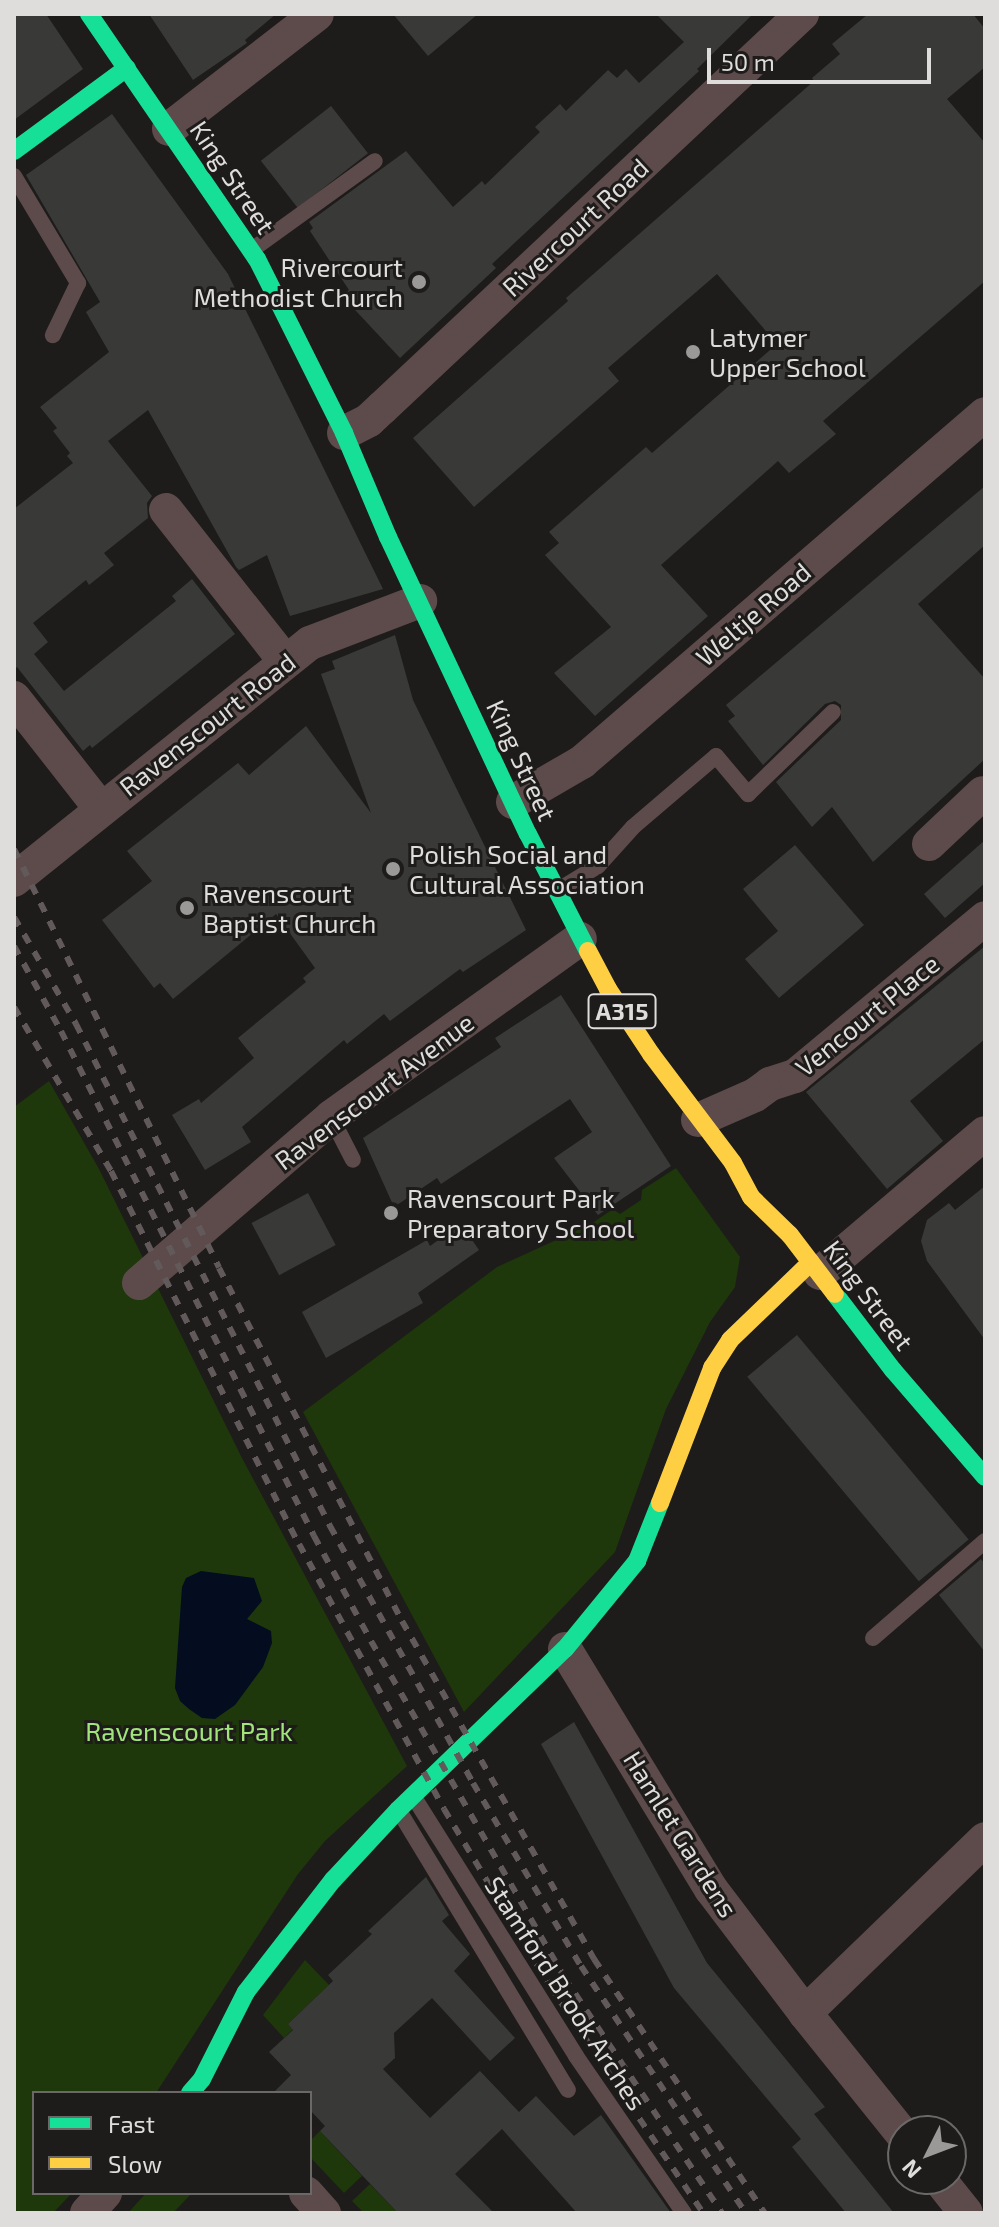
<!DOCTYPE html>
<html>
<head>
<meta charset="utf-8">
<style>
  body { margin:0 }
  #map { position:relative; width:999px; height:2227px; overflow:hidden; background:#1d1c1b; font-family:"Exo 2",sans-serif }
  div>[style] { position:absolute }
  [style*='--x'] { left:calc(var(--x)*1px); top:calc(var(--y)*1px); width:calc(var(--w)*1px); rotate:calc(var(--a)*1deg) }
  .green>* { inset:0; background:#1e370b }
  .water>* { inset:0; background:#030d1f }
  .building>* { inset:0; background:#393938; transform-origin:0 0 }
  .lane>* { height:16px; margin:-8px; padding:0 8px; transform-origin:8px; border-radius:8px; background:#5d4b4b }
  .street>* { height:34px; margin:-17px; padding:0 17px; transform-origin:17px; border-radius:17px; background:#5d4b4b }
  .fast>* { height:18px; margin:-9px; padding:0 9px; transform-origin:9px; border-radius:9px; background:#16e098 }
  .slow>* { height:18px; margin:-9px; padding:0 9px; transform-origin:9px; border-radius:9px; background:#ffcf43 }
  .rail>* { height:6px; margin-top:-3px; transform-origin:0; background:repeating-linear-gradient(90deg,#625a5a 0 10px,transparent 0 20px) }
  .dots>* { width:22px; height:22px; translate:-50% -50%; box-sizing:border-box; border:4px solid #1e1c1a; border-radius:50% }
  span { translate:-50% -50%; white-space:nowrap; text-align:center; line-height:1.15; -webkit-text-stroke:6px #1e1c1a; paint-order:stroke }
  .shield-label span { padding:2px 6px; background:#1e1c1a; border:2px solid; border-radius:6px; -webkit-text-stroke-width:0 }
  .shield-label { font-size:24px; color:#dedddc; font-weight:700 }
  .street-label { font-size:26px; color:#dedddc }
  .poi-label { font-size:26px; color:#dedddc }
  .right { translate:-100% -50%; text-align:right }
  .left { translate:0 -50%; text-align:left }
  .park-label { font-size:26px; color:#a1e479 }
  .frame { position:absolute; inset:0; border:16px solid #dedddc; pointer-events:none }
  .legend { position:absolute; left:32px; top:2091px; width:280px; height:104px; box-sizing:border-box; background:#1e1c1a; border:2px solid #6b6968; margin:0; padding:10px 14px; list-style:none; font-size:24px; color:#dedddc }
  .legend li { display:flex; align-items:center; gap:16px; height:40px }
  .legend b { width:40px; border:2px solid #6b6968 }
  .north { position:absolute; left:887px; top:2115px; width:80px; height:80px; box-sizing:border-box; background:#1e1c1a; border:2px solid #6b6968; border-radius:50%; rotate:228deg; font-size:22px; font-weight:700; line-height:32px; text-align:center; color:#dedddc }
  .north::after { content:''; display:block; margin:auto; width:28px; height:36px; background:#9a9998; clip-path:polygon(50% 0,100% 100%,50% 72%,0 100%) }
  .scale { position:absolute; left:707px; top:48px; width:224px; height:36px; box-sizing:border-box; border:4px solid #dedddc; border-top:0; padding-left:10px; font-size:24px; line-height:28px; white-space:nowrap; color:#dedddc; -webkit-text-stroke:6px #1e1c1a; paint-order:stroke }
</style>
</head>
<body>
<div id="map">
  <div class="green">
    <i style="clip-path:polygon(49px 1081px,99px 1169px,242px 1458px,407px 1766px,325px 1841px,298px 1874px,156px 2093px,34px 2093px,34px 2193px,72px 2193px,53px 2213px,14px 2213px,14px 1107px)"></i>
    <i style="clip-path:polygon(676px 1168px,740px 1257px,735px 1287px,710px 1322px,666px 1409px,615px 1552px,464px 1712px,303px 1412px,497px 1267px,591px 1224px,613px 1209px,620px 1214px,641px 1200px,642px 1190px)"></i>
    <i style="clip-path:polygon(305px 1960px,329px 1985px,288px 2024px,293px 2029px,284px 2038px,263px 2015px)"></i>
    <i style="clip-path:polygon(320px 2131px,362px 2176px,344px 2193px,310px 2157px,310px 2141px)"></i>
    <i style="clip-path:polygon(370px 2184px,398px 2213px,364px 2213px,352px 2201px)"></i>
    <i style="clip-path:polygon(146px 2193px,192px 2193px,173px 2213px,128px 2213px)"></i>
  </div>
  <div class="water">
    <i style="clip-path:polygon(201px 1571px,254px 1578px,262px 1601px,247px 1619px,271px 1631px,272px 1643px,263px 1667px,235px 1705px,215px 1719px,202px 1718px,189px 1709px,180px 1701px,175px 1688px,182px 1587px,186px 1578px)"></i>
  </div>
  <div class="building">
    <i style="clip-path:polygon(14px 14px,46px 14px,83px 69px,14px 120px)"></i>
    <i style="clip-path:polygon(149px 14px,276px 14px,245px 40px,247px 43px,193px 80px)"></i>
    <i style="clip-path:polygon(393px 14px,478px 14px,428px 56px)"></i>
    <i style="clip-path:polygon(656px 14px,753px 14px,697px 69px,699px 71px,492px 264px,496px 268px,400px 358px,342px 296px,349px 290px,310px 231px,313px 228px,309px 222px,406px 151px,453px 207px,482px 181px,485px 185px,540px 132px,535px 127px,560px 104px,566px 111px,608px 70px,617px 78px,626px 69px,639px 83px,684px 42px)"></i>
    <i style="clip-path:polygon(868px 14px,973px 14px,985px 29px,985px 67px,947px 99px,985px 143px,985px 281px,823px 421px,836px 434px,789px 473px,778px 461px,661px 565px,708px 616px,595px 716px,554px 673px,611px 627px,545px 555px,559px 543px,549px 532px,646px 447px,652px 453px,777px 344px,717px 274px,608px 368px,619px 381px,474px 507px,413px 438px,568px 301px,566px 298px,814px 81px,812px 78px,840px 54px,832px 44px)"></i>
    <i style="left:331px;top:106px;width:60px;height:89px;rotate:52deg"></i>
    <i style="clip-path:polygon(112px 114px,228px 274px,383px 589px,290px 616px,267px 555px,239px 570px,236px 567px,148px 410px,108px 441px,152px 496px,147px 503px,148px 518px,104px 553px,114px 565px,89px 585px,86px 580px,33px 623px,48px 642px,34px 654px,64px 691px,176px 601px,172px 596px,192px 579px,235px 634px,92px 748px,90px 745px,83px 751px,17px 667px,14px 670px,14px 509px,73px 463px,67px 456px,70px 453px,53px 431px,57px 428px,40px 407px,109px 352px,86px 312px,100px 302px,26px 175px)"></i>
    <i style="clip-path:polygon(985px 486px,985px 545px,918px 604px,985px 679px,985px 759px,873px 862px,832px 807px,812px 827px,776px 782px,841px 720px,841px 705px,835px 701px,825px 704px,763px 765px,728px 721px,735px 716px,726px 705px)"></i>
    <i style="clip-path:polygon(395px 635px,413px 700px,526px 930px,463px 972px,460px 969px,390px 1021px,384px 1014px,347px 1044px,344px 1040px,242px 1127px,251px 1142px,205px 1170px,172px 1115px,199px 1099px,201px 1103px,254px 1058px,238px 1038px,306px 982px,303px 978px,315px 968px,276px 914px,173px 999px,160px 983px,154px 988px,102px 920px,152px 881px,127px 851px,238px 763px,249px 775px,306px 726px,371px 813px,321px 674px,335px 669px,332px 661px)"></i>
    <i style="clip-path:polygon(985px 840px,985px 883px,945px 918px,924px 894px)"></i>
    <i style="clip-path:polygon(795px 845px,864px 925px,779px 998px,745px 959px,778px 931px,743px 889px)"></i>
    <i style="clip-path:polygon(985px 946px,985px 1039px,910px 1101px,943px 1141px,887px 1189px,806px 1092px)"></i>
    <i style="clip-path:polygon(561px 995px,671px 1166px,598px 1215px,554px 1158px,592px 1132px,570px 1099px,441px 1184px,437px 1178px,394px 1207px,363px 1138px,501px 1047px,495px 1038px)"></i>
    <i style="clip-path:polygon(985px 1186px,985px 1340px,927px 1261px,921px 1241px,927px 1220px,949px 1203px,955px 1210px)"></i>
    <i style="left:308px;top:1193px;width:59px;height:64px;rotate:62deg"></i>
    <i style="clip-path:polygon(461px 1224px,479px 1250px,418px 1293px,423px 1303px,326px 1358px,302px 1312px,427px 1240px,430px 1246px)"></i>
    <i style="left:797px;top:1335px;width:267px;height:65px;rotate:50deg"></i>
    <i style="clip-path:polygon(981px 1559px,985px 1564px,985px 1652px,939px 1595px)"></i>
    <i style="clip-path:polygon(574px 1722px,707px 1963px,825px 2107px,814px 2114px,894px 2213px,846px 2213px,792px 2147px,801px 2139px,674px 1988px,541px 1744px)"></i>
    <i style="clip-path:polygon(426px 1877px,449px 1915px,442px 1921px,470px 1954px,454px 1971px,515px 2038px,490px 2061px,432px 1998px,394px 2033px,395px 2058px,383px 2069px,430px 2118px,480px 2071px,519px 2112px,536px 2096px,574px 2136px,601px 2115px,671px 2213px,577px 2213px,502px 2129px,455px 2174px,494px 2213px,398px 2213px,320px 2131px,325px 2126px,310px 2110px,310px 2093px,273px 2093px,291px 2075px,269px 2052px,293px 2030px,288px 2024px,333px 1981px,328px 1975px,372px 1934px,368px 1931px)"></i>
  </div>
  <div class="lane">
    <i style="--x:14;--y:176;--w:125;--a:59.1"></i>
    <i style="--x:78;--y:283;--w:58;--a:115.7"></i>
    <i style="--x:253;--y:249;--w:150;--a:-35.8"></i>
    <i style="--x:560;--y:889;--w:44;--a:-31.2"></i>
    <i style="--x:598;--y:866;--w:52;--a:-48.1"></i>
    <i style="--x:633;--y:827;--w:109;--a:-40.5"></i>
    <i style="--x:716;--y:756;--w:50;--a:49.9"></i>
    <i style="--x:748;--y:794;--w:118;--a:-44"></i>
    <i style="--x:331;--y:1117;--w:48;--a:62.9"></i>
    <i style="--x:873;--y:1638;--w:148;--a:-40.9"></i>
    <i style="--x:415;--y:1799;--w:303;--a:57.9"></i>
    <i style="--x:576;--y:2056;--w:191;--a:55.5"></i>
    <i style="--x:399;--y:1811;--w:326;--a:58.8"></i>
  </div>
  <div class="street">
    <i style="--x:169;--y:129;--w:187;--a:-37.8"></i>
    <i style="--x:344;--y:433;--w:28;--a:-27"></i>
    <i style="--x:369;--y:420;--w:18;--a:-43"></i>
    <i style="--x:382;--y:408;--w:576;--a:-43.17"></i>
    <i style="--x:166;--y:510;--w:192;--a:51.8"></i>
    <i style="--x:14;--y:698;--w:141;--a:51.9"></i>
    <i style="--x:513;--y:802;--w:80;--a:-30.1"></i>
    <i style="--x:582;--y:762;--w:532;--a:-40.81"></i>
    <i style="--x:929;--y:844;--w:74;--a:-43.4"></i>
    <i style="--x:14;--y:880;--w:379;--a:-38.7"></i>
    <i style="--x:310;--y:643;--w:118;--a:-20.9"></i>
    <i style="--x:698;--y:1120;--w:62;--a:-23.7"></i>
    <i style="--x:755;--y:1095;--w:19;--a:-36"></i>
    <i style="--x:770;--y:1084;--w:26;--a:-18"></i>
    <i style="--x:795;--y:1076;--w:247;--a:-39.7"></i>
    <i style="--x:820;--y:1273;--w:216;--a:-40.3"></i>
    <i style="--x:139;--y:1283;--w:254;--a:-40.8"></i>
    <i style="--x:331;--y:1117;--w:306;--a:-35.6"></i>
    <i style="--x:565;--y:1649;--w:281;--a:58.7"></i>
    <i style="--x:711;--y:1889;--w:156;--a:52.8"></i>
    <i style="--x:805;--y:2013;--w:250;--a:-44"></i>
    <i style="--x:805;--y:2013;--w:156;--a:51.2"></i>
    <i style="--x:939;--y:2179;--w:43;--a:51.5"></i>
    <i style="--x:306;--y:2193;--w:27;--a:48"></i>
    <i style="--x:87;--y:2213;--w:27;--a:-48"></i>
  </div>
  <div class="fast">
    <i style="--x:89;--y:14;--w:297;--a:55.6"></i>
    <i style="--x:257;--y:259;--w:195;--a:63.4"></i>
    <i style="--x:344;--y:433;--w:113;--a:67.1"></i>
    <i style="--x:388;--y:537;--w:328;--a:64.8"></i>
    <i style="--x:528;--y:834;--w:131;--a:62.9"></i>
    <i style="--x:14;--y:151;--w:140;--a:-36.3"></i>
    <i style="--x:835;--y:1294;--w:96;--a:52.7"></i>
    <i style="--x:893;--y:1370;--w:141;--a:49.3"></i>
    <i style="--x:190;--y:2093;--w:18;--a:-49"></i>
    <i style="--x:202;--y:2079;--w:97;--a:-63.2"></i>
    <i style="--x:246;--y:1992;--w:142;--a:-52.2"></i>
    <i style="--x:333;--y:1880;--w:96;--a:-47.1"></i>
    <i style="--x:398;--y:1810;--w:232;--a:-44"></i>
    <i style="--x:565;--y:1649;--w:114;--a:-50.7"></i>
    <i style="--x:637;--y:1561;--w:62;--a:-68.4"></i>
  </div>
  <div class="slow">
    <i style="--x:588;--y:951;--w:43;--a:62.2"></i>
    <i style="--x:608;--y:989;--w:78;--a:56.5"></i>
    <i style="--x:651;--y:1054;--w:136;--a:53"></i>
    <i style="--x:733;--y:1163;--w:38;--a:62"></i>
    <i style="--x:751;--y:1197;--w:54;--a:44.3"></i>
    <i style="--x:790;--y:1235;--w:74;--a:52.7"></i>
    <i style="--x:660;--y:1503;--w:145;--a:-68.9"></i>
    <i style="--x:712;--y:1368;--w:33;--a:-57"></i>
    <i style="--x:730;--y:1340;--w:112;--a:-43.9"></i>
  </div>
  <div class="rail">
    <i style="--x:14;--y:849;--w:466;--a:63.9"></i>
    <i style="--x:219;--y:1268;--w:398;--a:62.6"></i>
    <i style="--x:402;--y:1621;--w:389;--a:60.4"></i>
    <i style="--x:594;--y:1959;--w:306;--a:56.1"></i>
    <i style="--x:14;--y:917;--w:124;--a:59.9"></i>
    <i style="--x:76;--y:1024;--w:563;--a:63.16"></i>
    <i style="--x:330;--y:1526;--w:294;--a:60.9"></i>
    <i style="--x:473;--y:1783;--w:212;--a:59.5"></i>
    <i style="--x:581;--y:1966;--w:297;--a:56.3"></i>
    <i style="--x:14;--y:946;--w:97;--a:61.1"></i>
    <i style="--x:61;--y:1031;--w:565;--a:63.39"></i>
    <i style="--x:314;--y:1536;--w:119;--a:61.5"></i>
    <i style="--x:371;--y:1641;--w:387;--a:60.1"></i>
    <i style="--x:564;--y:1977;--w:284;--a:56.2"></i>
    <i style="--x:14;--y:1007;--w:191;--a:59.4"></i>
    <i style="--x:111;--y:1171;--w:418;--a:63.3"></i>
    <i style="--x:299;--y:1544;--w:302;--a:61.3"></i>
    <i style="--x:444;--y:1809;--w:206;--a:59.1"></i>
    <i style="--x:550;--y:1986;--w:274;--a:56"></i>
  </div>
  <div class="dots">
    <i style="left:419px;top:282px;background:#9a9998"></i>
    <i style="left:693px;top:352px;background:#9a9998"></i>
    <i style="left:393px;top:869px;background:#9a9998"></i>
    <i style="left:187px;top:908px;background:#9a9998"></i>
    <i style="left:391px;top:1213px;background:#9a9998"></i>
  </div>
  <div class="shield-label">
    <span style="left:622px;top:1011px">A315</span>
  </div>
  <div class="street-label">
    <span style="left:233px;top:177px;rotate:56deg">King Street</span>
    <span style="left:575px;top:227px;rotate:-43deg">Rivercourt Road</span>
    <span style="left:753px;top:614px;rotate:-41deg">Weltje Road</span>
    <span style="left:207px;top:724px;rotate:-38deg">Ravenscourt Road</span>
    <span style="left:522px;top:760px;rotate:65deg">King Street</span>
    <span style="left:867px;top:1015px;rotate:-39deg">Vencourt Place</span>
    <span style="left:374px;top:1091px;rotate:-37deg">Ravenscourt Avenue</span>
    <span style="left:869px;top:1295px;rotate:53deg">King Street</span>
    <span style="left:681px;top:1834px;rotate:58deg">Hamlet Gardens</span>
    <span style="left:566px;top:1993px;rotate:57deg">Stamford Brook Arches</span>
  </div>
  <div class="poi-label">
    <span class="right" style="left:403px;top:282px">Rivercourt<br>Methodist Church</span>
    <span class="left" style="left:709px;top:352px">Latymer<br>Upper School</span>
    <span class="left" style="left:409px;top:869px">Polish Social and<br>Cultural Association</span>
    <span class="left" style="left:203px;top:908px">Ravenscourt<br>Baptist Church</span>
    <span class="left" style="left:407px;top:1213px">Ravenscourt Park<br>Preparatory School</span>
  </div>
  <div class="park-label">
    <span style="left:189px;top:1731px">Ravenscourt Park</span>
  </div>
  <div class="frame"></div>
  <ul class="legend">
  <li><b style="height:10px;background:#16e098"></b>Fast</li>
  <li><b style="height:10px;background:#ffcf43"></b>Slow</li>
  </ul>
  <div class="north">N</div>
  <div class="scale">50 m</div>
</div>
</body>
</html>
